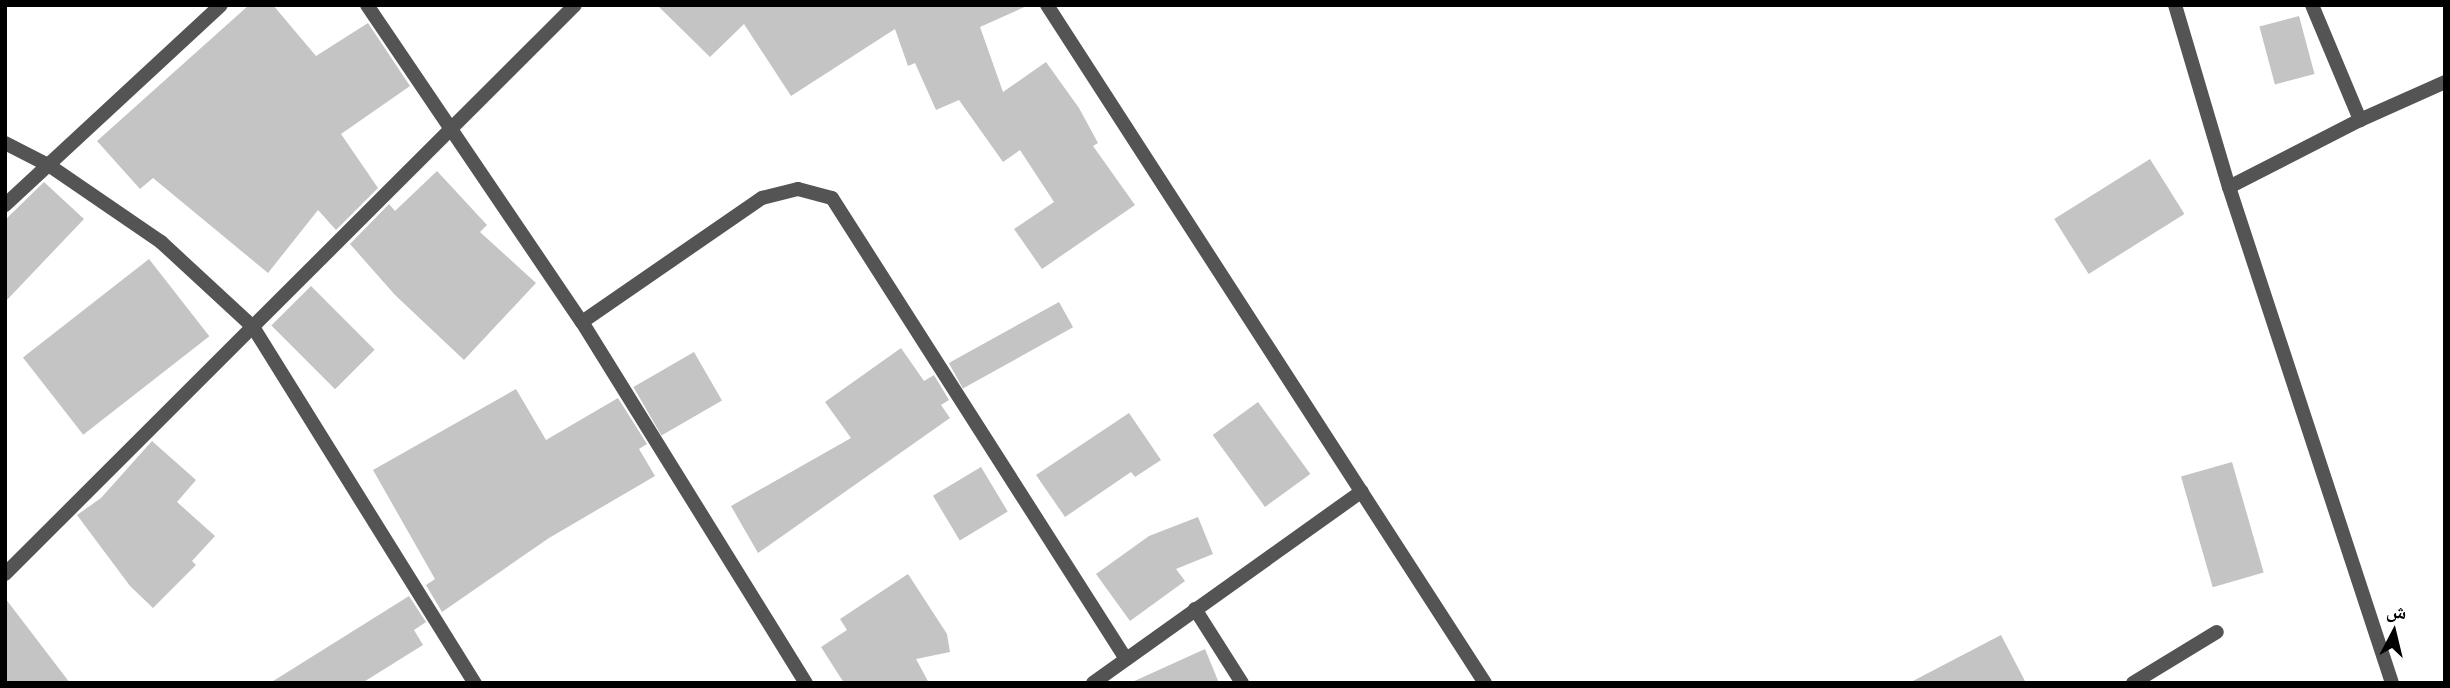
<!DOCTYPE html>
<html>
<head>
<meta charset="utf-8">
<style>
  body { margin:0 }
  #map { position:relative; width:2450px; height:688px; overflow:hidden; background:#fff; font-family:"Open Sans","Noto Naskh Arabic",sans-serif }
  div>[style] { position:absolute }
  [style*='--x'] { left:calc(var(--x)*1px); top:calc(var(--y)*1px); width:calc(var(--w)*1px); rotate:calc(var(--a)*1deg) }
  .building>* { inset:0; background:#c4c4c4; transform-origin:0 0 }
  .lane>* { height:14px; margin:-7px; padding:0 7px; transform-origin:7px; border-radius:7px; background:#545454 }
  .street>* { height:14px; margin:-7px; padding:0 7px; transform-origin:7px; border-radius:7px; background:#545454 }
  span { translate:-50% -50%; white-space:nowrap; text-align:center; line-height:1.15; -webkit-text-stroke:5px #fff; paint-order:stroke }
  .frame { position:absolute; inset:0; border:7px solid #000; pointer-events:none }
  .north { position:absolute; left:2359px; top:597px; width:70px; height:70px; -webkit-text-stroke:5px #fff; paint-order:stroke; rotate:7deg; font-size:19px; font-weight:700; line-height:28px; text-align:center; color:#000 }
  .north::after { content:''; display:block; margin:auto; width:24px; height:32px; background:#000; clip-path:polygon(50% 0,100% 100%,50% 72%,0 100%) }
</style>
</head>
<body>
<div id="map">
  <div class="building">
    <i style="clip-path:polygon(249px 5px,273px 5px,316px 56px,368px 23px,410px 86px,341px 134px,378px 188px,336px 230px,318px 210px,268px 273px,153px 178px,140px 189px,97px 141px)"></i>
    <i style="clip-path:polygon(657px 5px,1029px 5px,980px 27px,1003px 92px,1046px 62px,1079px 108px,1098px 143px,1093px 146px,1135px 205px,1042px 269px,1014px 229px,1054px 202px,1020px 150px,1003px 162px,959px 100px,936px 110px,915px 63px,908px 66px,895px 29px,791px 96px,744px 24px,710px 57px)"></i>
    <i style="left:2299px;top:16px;width:60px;height:41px;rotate:75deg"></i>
    <i style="left:2150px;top:159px;width:65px;height:113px;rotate:58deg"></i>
    <i style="clip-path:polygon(437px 171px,487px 225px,480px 232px,536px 283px,464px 360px,395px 295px,350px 244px,389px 204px,395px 211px)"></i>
    <i style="clip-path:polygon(44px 182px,84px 219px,5px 302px,5px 220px)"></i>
    <i style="left:149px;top:259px;width:98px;height:160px;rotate:52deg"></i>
    <i style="left:311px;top:286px;width:90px;height:56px;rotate:45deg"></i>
    <i style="left:1059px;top:302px;width:29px;height:126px;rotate:61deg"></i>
    <i style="clip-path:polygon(901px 348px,924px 381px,934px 375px,949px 400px,941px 405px,950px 418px,758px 553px,731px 506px,851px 438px,825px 402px)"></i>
    <i style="left:694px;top:352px;width:56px;height:70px;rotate:60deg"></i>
    <i style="clip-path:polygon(516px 389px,546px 440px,618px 398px,647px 444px,639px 449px,655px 476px,549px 538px,442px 612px,426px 585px,435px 579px,373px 470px)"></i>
    <i style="left:1258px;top:402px;width:89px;height:56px;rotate:54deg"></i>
    <i style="clip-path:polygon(1129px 413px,1161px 460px,1135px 477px,1131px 472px,1065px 517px,1036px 475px)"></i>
    <i style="clip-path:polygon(152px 441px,196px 480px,177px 502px,215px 536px,192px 561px,196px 565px,153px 608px,130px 586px,77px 515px,101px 498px)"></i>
    <i style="left:2232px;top:462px;width:115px;height:53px;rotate:74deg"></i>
    <i style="left:981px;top:467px;width:52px;height:56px;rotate:59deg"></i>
    <i style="clip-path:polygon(1198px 517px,1213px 554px,1176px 569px,1185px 581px,1130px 621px,1096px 574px,1149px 536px)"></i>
    <i style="clip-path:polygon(908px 574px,947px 634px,950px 652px,916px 659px,929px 683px,844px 683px,821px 647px,847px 630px,840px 619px)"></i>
    <i style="clip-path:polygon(409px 596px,426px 622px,414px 630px,423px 645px,362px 683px,270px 683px)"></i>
    <i style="clip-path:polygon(5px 598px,70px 683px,5px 683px)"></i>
    <i style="clip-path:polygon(2001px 635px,2026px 683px,1909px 683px)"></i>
    <i style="clip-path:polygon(1205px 649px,1219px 683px,1130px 683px)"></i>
  </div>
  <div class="lane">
    <i style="--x:2312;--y:5;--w:125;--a:67.3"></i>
    <i style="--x:2229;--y:187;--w:147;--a:-27.1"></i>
    <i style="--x:2360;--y:120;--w:93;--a:-24.1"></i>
    <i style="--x:2133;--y:683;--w:98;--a:-31.3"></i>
  </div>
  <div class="street">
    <i style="--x:367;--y:5;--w:383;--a:55.9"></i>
    <i style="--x:582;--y:322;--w:425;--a:58.2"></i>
    <i style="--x:1047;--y:5;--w:807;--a:57.14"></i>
    <i style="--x:2175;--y:5;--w:190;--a:73.5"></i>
    <i style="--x:2229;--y:187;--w:522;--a:71.81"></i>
    <i style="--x:5;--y:143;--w:51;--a:27.1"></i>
    <i style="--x:50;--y:166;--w:135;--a:34.4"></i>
    <i style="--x:161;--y:242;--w:125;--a:42.7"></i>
    <i style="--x:253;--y:327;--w:420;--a:58.1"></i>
    <i style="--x:5;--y:205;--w:294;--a:-42.8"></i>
    <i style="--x:582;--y:322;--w:219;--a:-34.6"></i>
    <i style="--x:762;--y:198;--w:37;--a:-14"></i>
    <i style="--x:798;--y:189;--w:35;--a:15"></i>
    <i style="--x:832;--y:198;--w:547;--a:57.47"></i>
    <i style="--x:5;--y:574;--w:805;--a:-44.95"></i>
    <i style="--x:1195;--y:609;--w:88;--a:57.6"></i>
    <i style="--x:1093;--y:683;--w:330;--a:-35.5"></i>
  </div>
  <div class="frame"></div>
  <div class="north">ش</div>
</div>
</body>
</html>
